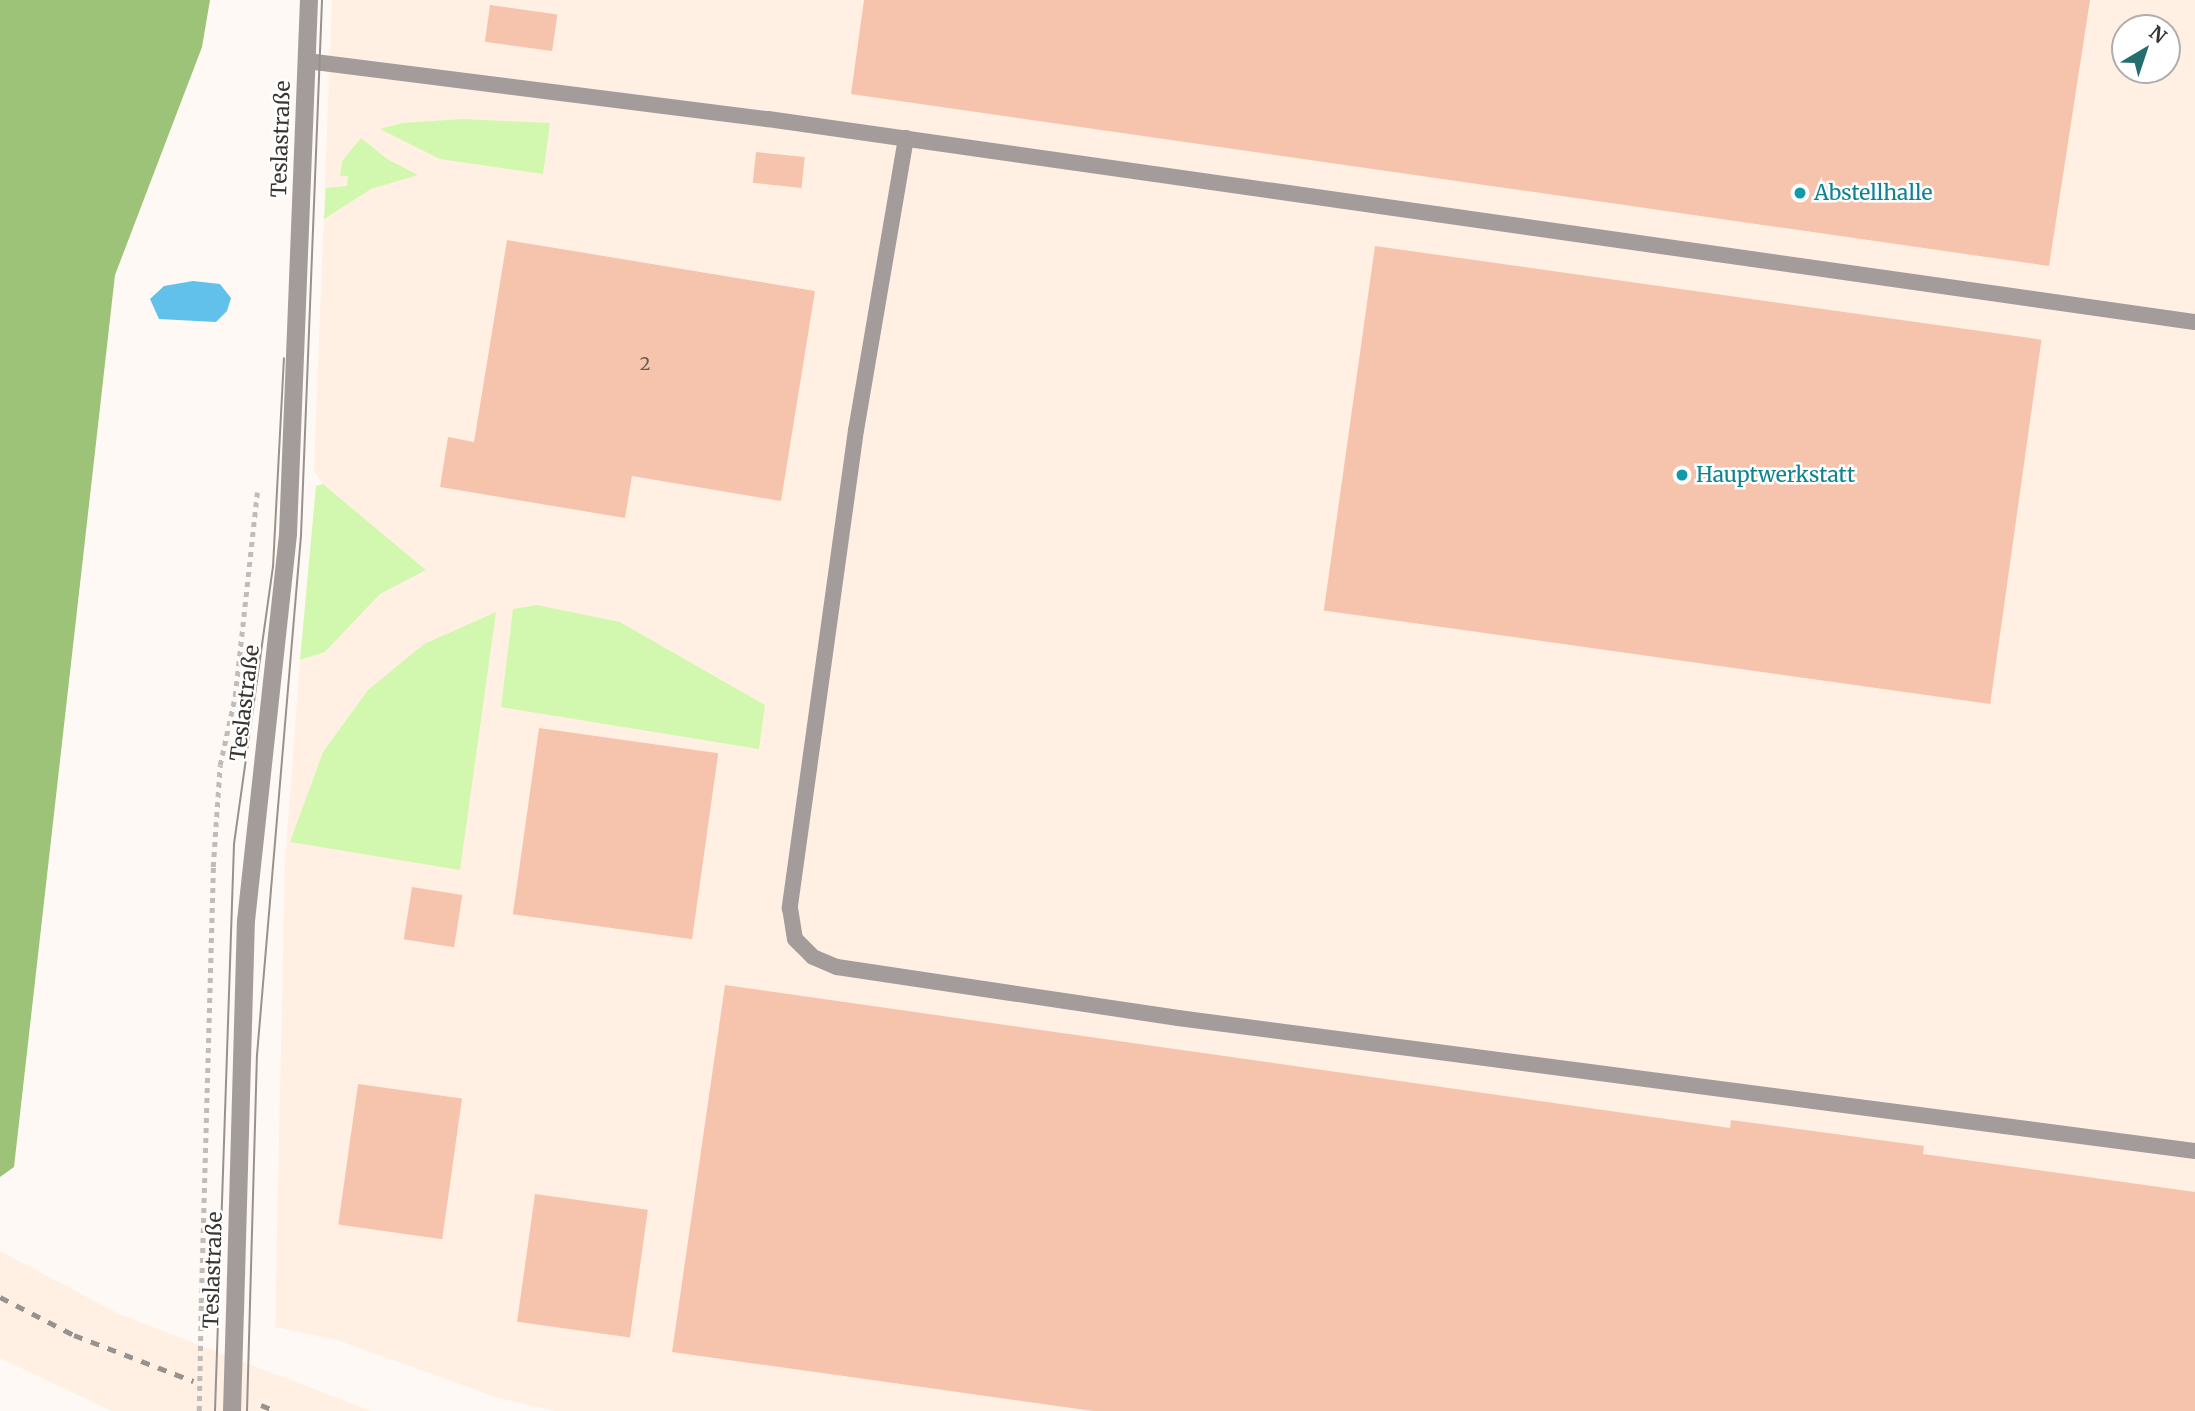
<!DOCTYPE html>
<html>
<head>
<meta charset="utf-8">
<style>
  body { margin:0 }
  #map { position:relative; width:2195px; height:1411px; overflow:hidden; background:#fef9f4; font-family:Merriweather,serif }
  div>[style] { position:absolute }
  [style*='--x'] { left:calc(var(--x)*1px); top:calc(var(--y)*1px); width:calc(var(--w)*1px); rotate:calc(var(--a)*1deg) }
  .built>* { inset:0; background:#fff0e3 }
  .green>* { inset:0; background:#d2f8af }
  .forest>* { inset:0; background:#9dc378 }
  .water>* { inset:0; background:#61c1eb }
  .building>* { inset:0; background:#f6c4ad; transform-origin:0 0 }
  .path>* { height:4.5px; margin-top:-2.25px; transform-origin:0; background:repeating-linear-gradient(90deg,#c1bcb8 0 5px,transparent 0 10px) }
  .service>* { height:16px; margin:-8px; padding:0 8px; transform-origin:8px; border-radius:8px; background:#a49c9b }
  .minor>* { height:18px; margin:-9px; padding:0 9px; transform-origin:9px; border-radius:9px; background:#a49c9b }
  .tram>* { height:2px; margin:-1px; padding:0 1px; transform-origin:1px; border-radius:1px; background:#97928d }
  .rail>* { height:5px; margin-top:-2.5px; transform-origin:0; background:repeating-linear-gradient(90deg,#97928d 0 9px,transparent 0 18px) }
  .path-bridge>* { height:4.5px; margin-top:-2.25px; transform-origin:0; background:repeating-linear-gradient(90deg,#c1bcb8 0 5px,transparent 0 10px) }
  .minor-bridge>* { height:18px; margin:-9px; padding:0 9px; transform-origin:9px; border-radius:9px; background:#a49c9b }
  .dots>* { width:19px; height:19px; translate:-50% -50%; box-sizing:border-box; border:4px solid #fff; border-radius:50% }
  span { translate:-50% -50%; white-space:nowrap; text-align:center; line-height:1.15; -webkit-text-stroke:5px #fff; paint-order:stroke }
  .number-label { font-size:18px; color:#695950 }
  .number-label span { -webkit-text-stroke-width:0 }
  .street-label { font-size:21px; color:#3a3531 }
  .culture-label { font-size:21px; color:#0d838f }
  .left { translate:0 -50%; text-align:left }
  .north { position:absolute; left:2111px; top:14px; width:70px; height:70px; box-sizing:border-box; background:#fff; border:2px solid #b0aead; border-radius:50%; rotate:39deg; font-size:19px; font-weight:700; line-height:28px; text-align:center; color:#3a3531 }
  .north::after { content:''; display:block; margin:auto; width:24px; height:32px; background:#246f6e; clip-path:polygon(50% 0,100% 100%,50% 72%,0 100%) }
</style>
</head>
<body>
<div id="map">
  <div class="built">
    <i style="clip-path:polygon(evenodd,332px 0,2195px 0,2195px 1411px,554px 1411px,496px 1397px,337px 1340px,275px 1327px,285px 862px,300px 660px,325px 652px,380px 594px,426px 570px,323px 484px,314px 471px,332px 0,2125px 28px,2167px 28px,2167px 70px,2125px 70px,2125px 28px)"></i>
    <i style="clip-path:polygon(0 1251px,119px 1314px,371px 1411px,112px 1411px,0 1358px)"></i>
  </div>
  <div class="green">
    <i style="clip-path:polygon(463px 119px,550px 123px,543px 174px,440px 159px,380px 129px,402px 123px)"></i>
    <i style="clip-path:polygon(361px 138px,387px 159px,418px 175px,371px 189px,324px 219px,326px 188px,347px 186px,348px 176px,340px 176px,342px 161px)"></i>
    <i style="clip-path:polygon(323px 484px,426px 570px,380px 594px,325px 652px,300px 660px,316px 486px)"></i>
    <i style="clip-path:polygon(537px 605px,620px 622px,765px 705px,759px 749px,501px 707px,513px 609px)"></i>
    <i style="clip-path:polygon(496px 612px,460px 870px,290px 842px,323px 752px,368px 690px,424px 644px)"></i>
  </div>
  <div class="forest">
    <i style="clip-path:polygon(0 0,210px 0,202px 47px,115px 275px,14px 1167px,0 1177px)"></i>
  </div>
  <div class="water">
    <i style="clip-path:polygon(193px 281px,220px 284px,231px 298px,227px 311px,216px 322px,159px 319px,150px 299px,164px 286px)"></i>
  </div>
  <div class="building">
    <i style="clip-path:polygon(864px 0,2090px 0,2049px 266px,851px 94px)"></i>
    <i style="left:490px;top:5px;width:68px;height:37px;rotate:8deg"></i>
    <i style="left:756px;top:152px;width:49px;height:31px;rotate:6deg"></i>
    <i style="clip-path:polygon(507px 240px,815px 291px,781px 501px,632px 476px,625px 518px,440px 487px,448px 437px,474px 442px)"></i>
    <i style="left:1375px;top:246px;width:673px;height:368px;rotate:8deg"></i>
    <i style="left:539px;top:728px;width:181px;height:188px;rotate:8deg"></i>
    <i style="left:412px;top:887px;width:51px;height:53px;rotate:9deg"></i>
    <i style="clip-path:polygon(725px 985px,1730px 1128px,1731px 1120px,1924px 1146px,1923px 1154px,2195px 1192px,2195px 1411px,1093px 1411px,672px 1352px)"></i>
    <i style="left:358px;top:1084px;width:105px;height:142px;rotate:8deg"></i>
    <i style="left:535px;top:1194px;width:114px;height:129px;rotate:8deg"></i>
  </div>
  <div class="path">
    <i style="--x:201;--y:1303;--w:436;--a:-88.4"></i>
    <i style="--x:213;--y:867;--w:102;--a:-86.1"></i>
    <i style="--x:220;--y:765;--w:71;--a:-77.7"></i>
    <i style="--x:235;--y:696;--w:205;--a:-83.8"></i>
  </div>
  <div class="service">
    <i style="--x:307;--y:61;--w:465;--a:7.2"></i>
    <i style="--x:768;--y:119;--w:1441;--a:8.1"></i>
    <i style="--x:906;--y:138;--w:296;--a:99.7"></i>
    <i style="--x:856;--y:430;--w:483;--a:97.9"></i>
    <i style="--x:790;--y:908;--w:31;--a:81"></i>
    <i style="--x:795;--y:939;--w:25;--a:45"></i>
    <i style="--x:813;--y:957;--w:26;--a:23"></i>
    <i style="--x:837;--y:967;--w:345;--a:8.5"></i>
    <i style="--x:1178;--y:1018;--w:1026;--a:7.45"></i>
  </div>
  <div class="minor">
    <i style="--x:235;--y:1312;--w:391;--a:-88.4"></i>
    <i style="--x:246;--y:921;--w:389;--a:-83.8"></i>
    <i style="--x:288;--y:534;--w:534;--a:-87.75"></i>
  </div>
  <div class="tram">
    <i style="--x:215;--y:1411;--w:567;--a:-88.08"></i>
    <i style="--x:234;--y:844;--w:280;--a:-82"></i>
    <i style="--x:273;--y:567;--w:209;--a:-87"></i>
    <i style="--x:247;--y:1411;--w:356;--a:-88.4"></i>
    <i style="--x:257;--y:1055;--w:522;--a:-85.16"></i>
    <i style="--x:301;--y:535;--w:535;--a:-87.75"></i>
  </div>
  <div class="rail">
    <i style="--x:0;--y:1297;--w:83;--a:27.2"></i>
    <i style="--x:74;--y:1335;--w:128;--a:21.1"></i>
    <i style="--x:261;--y:1405;--w:16;--a:22"></i>
  </div>
  <div class="path-bridge">
    <i style="--x:199;--y:1411;--w:108;--a:-88.9"></i>
  </div>
  <div class="minor-bridge">
    <i style="--x:232;--y:1411;--w:99;--a:-88.3"></i>
  </div>
  <div class="dots">
    <i style="left:1800px;top:193px;background:#0f9aa8"></i>
    <i style="left:1682px;top:475px;background:#0f9aa8"></i>
  </div>
  <div class="number-label">
    <span style="left:645px;top:364px">2</span>
  </div>
  <div class="street-label">
    <span style="left:281px;top:139px;rotate:-88deg">Teslastraße</span>
    <span style="left:245px;top:703px;rotate:-83deg">Teslastraße</span>
    <span style="left:213px;top:1270px;rotate:-88deg">Teslastraße</span>
  </div>
  <div class="culture-label">
    <span class="left" style="left:1814px;top:193px">Abstellhalle</span>
    <span class="left" style="left:1696px;top:475px">Hauptwerkstatt</span>
  </div>
  <div class="north">N</div>
</div>
</body>
</html>
